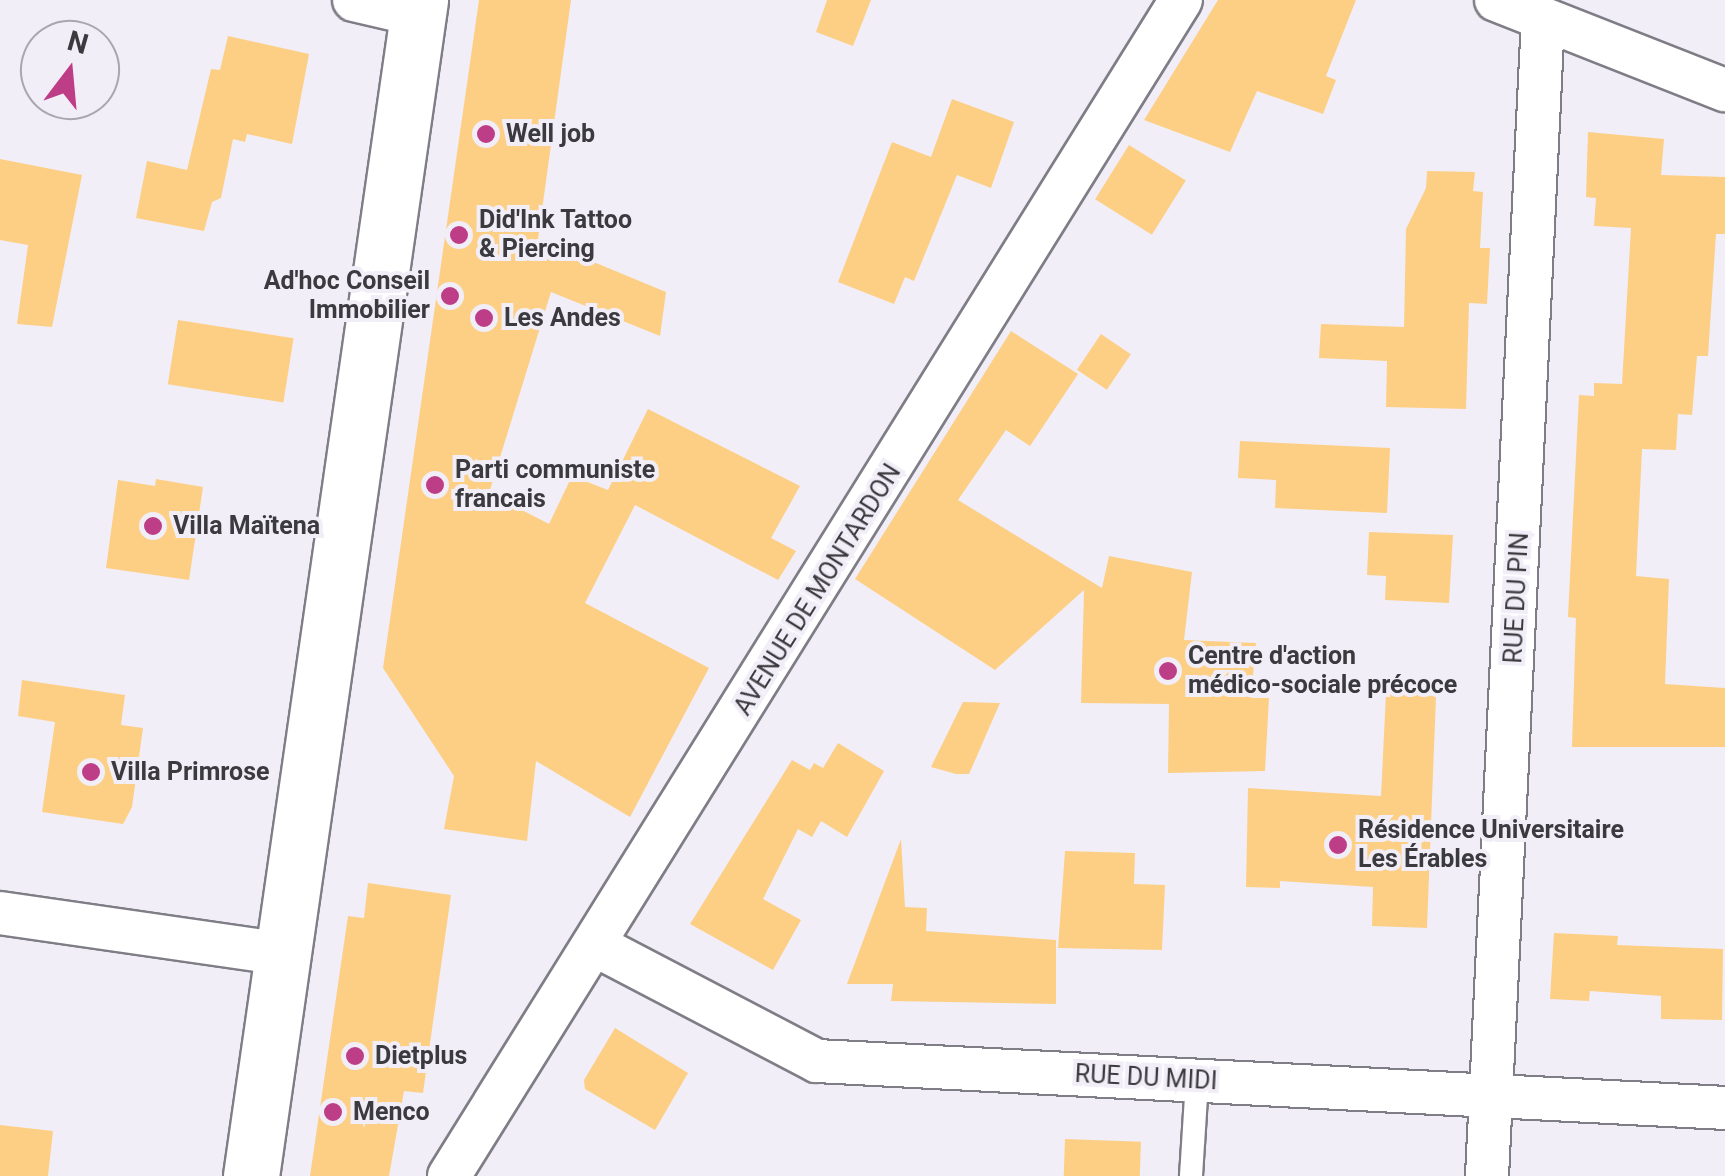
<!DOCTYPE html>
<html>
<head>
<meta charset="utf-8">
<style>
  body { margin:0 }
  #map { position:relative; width:1725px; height:1176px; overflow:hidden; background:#f1eef8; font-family:Roboto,sans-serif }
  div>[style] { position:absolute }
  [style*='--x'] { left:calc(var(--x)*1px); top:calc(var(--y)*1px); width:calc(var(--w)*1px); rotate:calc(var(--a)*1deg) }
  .building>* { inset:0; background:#fdcf85; transform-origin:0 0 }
  .roads { filter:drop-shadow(2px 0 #7f7d86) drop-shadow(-2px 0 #7f7d86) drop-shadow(0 2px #7f7d86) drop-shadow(0 -2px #7f7d86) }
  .lane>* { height:22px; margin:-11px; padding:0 11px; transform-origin:11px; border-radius:11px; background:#fff }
  .street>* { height:42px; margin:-21px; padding:0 21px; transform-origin:21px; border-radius:21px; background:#fff }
  .secondary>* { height:55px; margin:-27.5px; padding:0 27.5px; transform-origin:27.5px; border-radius:27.5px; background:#fff }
  .dots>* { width:28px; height:28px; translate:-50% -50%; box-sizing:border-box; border:5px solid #f1eef8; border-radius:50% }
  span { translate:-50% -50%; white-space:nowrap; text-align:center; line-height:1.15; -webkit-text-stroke:8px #f1eef8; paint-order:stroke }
  .poi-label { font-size:25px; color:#3b3a3e; font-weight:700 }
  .left { translate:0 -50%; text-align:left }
  .right { translate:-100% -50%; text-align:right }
  .street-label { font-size:25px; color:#3b3a3e }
  .north { position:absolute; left:20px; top:20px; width:100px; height:100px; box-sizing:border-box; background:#f1eef8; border:2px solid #a8a6ae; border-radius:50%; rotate:16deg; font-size:28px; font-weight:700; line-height:40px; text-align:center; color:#3b3a3e }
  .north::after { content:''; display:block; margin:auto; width:35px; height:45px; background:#be3d87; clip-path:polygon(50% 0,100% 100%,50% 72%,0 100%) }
</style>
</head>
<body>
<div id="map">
  <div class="building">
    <i style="clip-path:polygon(479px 0,571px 0,538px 239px,666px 292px,660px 336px,551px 292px,489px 493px,549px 524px,572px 476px,608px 490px,648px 409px,800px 486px,771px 538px,796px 551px,778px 580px,635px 505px,585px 603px,709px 668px,630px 817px,536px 761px,527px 841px,444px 829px,454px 776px,383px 668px)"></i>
    <i style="clip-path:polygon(827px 0,871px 0,853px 46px,816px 32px)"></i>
    <i style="clip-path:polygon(1218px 0,1356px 0,1326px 76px,1336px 80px,1323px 114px,1257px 91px,1230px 152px,1144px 120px)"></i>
    <i style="clip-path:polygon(228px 36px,309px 54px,292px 144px,247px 134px,245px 142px,233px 139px,221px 198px,212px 202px,204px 231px,136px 218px,147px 161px,187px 170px,211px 69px,220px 70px)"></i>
    <i style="clip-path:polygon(952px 99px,1014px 122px,991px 188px,957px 175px,914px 281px,905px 277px,894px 304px,838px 282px,892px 142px,931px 157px)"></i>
    <i style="clip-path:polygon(1588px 132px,1664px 139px,1661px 175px,1725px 177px,1725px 234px,1716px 234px,1708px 356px,1697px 356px,1692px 415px,1678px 414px,1676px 450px,1642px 449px,1636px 576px,1669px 579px,1665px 684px,1725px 688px,1725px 747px,1572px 747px,1576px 618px,1568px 617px,1579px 395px,1594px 396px,1594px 383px,1622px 384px,1631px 228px,1594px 226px,1596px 198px,1586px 197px)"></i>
    <i style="left:1129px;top:145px;width:67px;height:64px;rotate:32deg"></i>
    <i style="clip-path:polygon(0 159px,82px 175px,52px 327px,17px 324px,28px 245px,0 240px)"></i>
    <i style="clip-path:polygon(1427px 171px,1475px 172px,1473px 191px,1483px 192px,1480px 248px,1490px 248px,1487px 304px,1469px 303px,1466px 409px,1386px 407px,1387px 361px,1319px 358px,1321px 324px,1404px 327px,1406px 229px,1426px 188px)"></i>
    <i style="left:178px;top:320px;width:117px;height:65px;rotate:9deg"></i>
    <i style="clip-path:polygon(1011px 331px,1078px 374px,1030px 446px,1006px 430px,958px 500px,1102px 588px,1109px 556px,1192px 572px,1184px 640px,1256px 643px,1251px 698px,1269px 698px,1265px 771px,1168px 773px,1169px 704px,1081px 703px,1084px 590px,995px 670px,855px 579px)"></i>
    <i style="left:1101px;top:334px;width:36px;height:43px;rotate:34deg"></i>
    <i style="clip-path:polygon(1240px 441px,1390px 448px,1387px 513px,1275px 508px,1276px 480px,1238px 478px)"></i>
    <i style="clip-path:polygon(156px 479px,203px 487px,189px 580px,106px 568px,118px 480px,155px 486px)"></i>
    <i style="clip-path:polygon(1369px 532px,1453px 535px,1449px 603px,1385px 600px,1386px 576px,1367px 575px)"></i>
    <i style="clip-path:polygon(22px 680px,125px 695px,121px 725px,143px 728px,132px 807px,123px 824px,42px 812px,55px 722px,18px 716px)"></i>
    <i style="clip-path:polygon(1386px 693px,1436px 696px,1427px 928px,1372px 926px,1373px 887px,1280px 881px,1280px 888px,1246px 887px,1248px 788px,1381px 796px)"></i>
    <i style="clip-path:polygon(963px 702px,1000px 703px,969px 774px,956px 774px,931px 767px)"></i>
    <i style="clip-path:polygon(838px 743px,884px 771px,847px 837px,821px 821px,812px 837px,798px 829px,763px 899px,801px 920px,773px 970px,690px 924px,792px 760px,810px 770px,814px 763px,823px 768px)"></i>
    <i style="clip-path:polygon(901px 839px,905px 907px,927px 908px,926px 931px,1056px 940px,1056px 1004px,891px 1001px,893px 984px,847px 984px)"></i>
    <i style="clip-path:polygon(1065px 851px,1135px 853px,1134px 884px,1165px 885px,1162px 950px,1058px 948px)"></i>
    <i style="clip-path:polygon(368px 883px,451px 895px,423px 1093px,404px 1091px,389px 1176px,310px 1176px,348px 916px,364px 918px)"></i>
    <i style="clip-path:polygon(1554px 933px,1618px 936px,1617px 945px,1723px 949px,1722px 1020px,1661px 1019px,1661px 996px,1590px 991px,1589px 1001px,1550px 999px)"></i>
    <i style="clip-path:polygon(615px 1028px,688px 1073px,655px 1130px,585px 1089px,584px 1080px)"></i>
    <i style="clip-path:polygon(0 1125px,53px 1131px,48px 1176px,0 1176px)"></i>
    <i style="left:1065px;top:1139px;width:76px;height:37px;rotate:2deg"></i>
  </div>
  <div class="roads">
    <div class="lane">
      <i style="--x:1191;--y:1176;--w:95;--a:-86.4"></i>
    </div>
    <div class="street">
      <i style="--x:354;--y:0;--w:66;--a:13.2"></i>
      <i style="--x:1496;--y:0;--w:246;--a:21.5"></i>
      <i style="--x:0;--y:913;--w:289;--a:8.2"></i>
      <i style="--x:595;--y:945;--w:250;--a:27.6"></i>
      <i style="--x:817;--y:1061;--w:909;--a:2.96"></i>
      <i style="--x:449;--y:1176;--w:1385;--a:-58.1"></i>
      <i style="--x:1487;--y:1176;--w:1158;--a:-87.23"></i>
    </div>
    <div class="secondary">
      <i style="--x:251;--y:1176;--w:1188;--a:-81.82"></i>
    </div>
  </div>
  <div class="dots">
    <i style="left:486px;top:134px;background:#be3d87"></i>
    <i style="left:459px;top:235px;background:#be3d87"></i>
    <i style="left:450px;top:296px;background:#be3d87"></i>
    <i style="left:484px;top:318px;background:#be3d87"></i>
    <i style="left:435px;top:485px;background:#be3d87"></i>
    <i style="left:153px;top:526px;background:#be3d87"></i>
    <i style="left:1168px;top:671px;background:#be3d87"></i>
    <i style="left:91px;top:772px;background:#be3d87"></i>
    <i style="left:1338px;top:845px;background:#be3d87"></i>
    <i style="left:355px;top:1056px;background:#be3d87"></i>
    <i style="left:333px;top:1112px;background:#be3d87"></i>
  </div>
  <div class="poi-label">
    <span class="left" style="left:506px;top:134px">Well job</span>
    <span class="left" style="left:479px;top:235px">Did'Ink Tattoo<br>&amp; Piercing</span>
    <span class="right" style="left:430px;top:296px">Ad'hoc Conseil<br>Immobilier</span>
    <span class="left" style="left:504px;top:318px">Les Andes</span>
    <span class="left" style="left:455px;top:485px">Parti communiste<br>francais</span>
    <span class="left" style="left:173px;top:526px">Villa Maïtena</span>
    <span class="left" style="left:1188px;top:671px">Centre d'action<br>médico-sociale précoce</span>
    <span class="left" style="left:111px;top:772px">Villa Primrose</span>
    <span class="left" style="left:1358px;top:845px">Résidence Universitaire<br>Les Érables</span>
    <span class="left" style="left:375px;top:1056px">Dietplus</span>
    <span class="left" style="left:353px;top:1112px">Menco</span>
  </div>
  <div class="street-label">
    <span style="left:818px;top:590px;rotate:-58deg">AVENUE DE MONTARDON</span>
    <span style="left:1517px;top:598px;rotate:-87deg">RUE DU PIN</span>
    <span style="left:1146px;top:1078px;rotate:3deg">RUE DU MIDI</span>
  </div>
  <div class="north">N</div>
</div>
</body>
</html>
